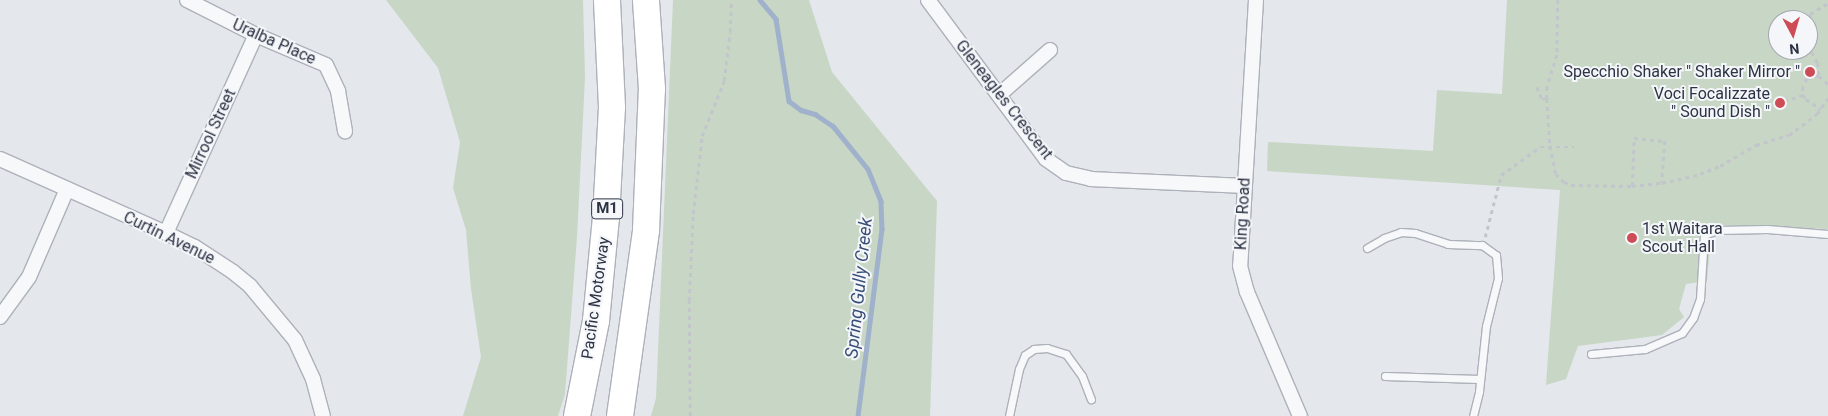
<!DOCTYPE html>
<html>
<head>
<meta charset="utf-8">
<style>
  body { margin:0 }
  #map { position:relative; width:1828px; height:416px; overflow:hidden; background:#e4e7ec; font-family:Roboto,sans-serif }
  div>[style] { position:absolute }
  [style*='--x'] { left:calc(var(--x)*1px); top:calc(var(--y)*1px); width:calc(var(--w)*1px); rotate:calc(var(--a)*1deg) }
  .green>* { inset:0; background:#c8d6c5 }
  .stream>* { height:4.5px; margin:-2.25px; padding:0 2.25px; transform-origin:2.25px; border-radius:2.25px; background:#a0b1cb }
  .path>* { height:2.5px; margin-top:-1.25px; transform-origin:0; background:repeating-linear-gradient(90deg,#c2c5cb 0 4px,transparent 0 8px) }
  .roads { filter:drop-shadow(1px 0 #adb1ba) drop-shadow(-1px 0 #adb1ba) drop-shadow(0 1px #adb1ba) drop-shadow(0 -1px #adb1ba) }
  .lane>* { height:7px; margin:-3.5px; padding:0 3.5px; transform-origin:3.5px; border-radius:3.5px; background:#f7f8fa }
  .street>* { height:14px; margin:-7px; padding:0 7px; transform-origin:7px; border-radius:7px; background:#f7f8fa }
  .highway>* { height:26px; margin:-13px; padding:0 13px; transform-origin:13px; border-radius:13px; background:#fff }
  .dots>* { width:14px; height:14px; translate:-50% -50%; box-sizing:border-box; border:2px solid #f4f6f9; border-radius:50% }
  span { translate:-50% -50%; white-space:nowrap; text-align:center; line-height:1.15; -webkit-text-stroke:4px #f4f6f9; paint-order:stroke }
  .shield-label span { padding:1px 4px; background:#f4f6f9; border:1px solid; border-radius:4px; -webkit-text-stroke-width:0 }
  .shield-label { font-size:15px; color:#2c3344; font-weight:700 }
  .street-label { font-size:16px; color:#2c3344 }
  .poi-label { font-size:16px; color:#2c3344 }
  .right { translate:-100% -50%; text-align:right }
  .left { translate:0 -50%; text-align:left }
  .water-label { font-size:18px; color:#364e78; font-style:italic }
  .north { position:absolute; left:1768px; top:10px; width:50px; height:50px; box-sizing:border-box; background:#f4f6f9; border:1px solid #a4a8b1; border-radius:50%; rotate:174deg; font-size:14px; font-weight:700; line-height:20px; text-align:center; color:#2c3344 }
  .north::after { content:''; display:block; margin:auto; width:18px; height:22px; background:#ce4c55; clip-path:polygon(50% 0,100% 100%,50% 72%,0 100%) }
</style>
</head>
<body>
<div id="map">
  <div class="green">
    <i style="clip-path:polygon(386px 0,583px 0,585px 77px,577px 237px,565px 394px,558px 416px,463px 416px,481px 357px,471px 289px,466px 230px,453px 188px,460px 142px,438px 68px)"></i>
    <i style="clip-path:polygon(673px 0,809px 0,832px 72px,937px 201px,930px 416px,651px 416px,656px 398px)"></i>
    <i style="clip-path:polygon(evenodd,1507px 0,1828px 0,1828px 229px,1699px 224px,1711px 236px,1707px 281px,1686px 284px,1679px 309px,1684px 317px,1662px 335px,1578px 346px,1566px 379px,1546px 385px,1560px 190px,1267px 171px,1268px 142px,1433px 151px,1437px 90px,1502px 94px,1507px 0,1778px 20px,1808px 20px,1808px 50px,1778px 50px,1778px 20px)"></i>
  </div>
  <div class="stream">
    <i style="--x:760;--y:0;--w:25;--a:50"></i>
    <i style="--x:776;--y:19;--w:83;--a:81"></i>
    <i style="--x:789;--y:101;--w:15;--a:37"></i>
    <i style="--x:801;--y:110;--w:15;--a:16"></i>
    <i style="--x:815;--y:114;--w:22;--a:34"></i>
    <i style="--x:833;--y:126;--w:55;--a:50.9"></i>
    <i style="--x:868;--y:169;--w:35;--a:68"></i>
    <i style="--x:881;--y:202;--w:27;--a:88"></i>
    <i style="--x:882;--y:229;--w:189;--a:97.3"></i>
  </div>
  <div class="path">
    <i style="--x:1558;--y:0;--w:55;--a:91"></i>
    <i style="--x:1557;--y:55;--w:34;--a:107"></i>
    <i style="--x:1547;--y:87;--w:12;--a:90"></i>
    <i style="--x:1547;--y:99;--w:47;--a:86.3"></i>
    <i style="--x:1550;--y:146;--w:29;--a:78"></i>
    <i style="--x:1556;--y:174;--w:11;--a:45"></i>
    <i style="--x:1564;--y:182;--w:8;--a:23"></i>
    <i style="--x:1571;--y:185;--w:61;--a:0.9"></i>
    <i style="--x:1632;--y:186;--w:30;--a:-6"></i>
    <i style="--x:1662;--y:183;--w:39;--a:-13"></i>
    <i style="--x:1700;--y:174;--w:22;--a:-22"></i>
    <i style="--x:1720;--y:166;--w:42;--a:-30.3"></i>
    <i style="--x:1756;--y:145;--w:34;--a:-17"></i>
    <i style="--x:1789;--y:135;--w:35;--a:-37"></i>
    <i style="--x:1817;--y:114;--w:19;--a:-55"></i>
    <i style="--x:1808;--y:28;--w:4;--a:-56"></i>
    <i style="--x:1810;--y:25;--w:11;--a:-90"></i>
    <i style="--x:1810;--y:14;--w:21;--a:-31"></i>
    <i style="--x:1808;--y:45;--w:21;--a:61"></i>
    <i style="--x:1818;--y:63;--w:13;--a:86"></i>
    <i style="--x:1819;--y:76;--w:12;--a:42"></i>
    <i style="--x:1819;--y:76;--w:12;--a:166"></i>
    <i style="--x:1807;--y:79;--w:9;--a:117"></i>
    <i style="--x:1803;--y:87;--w:8;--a:90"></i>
    <i style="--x:1803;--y:95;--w:5;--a:53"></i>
    <i style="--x:1806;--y:99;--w:18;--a:34"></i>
    <i style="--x:1537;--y:87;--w:13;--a:67"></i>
    <i style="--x:1542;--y:99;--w:5;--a:0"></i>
    <i style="--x:1784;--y:101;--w:20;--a:-18"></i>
    <i style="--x:1632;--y:186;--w:48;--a:-87.6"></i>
    <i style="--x:1634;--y:138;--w:31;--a:6"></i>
    <i style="--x:1665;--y:141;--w:42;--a:94.1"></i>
    <i style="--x:1485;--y:237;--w:64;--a:-75.5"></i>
    <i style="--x:1501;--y:175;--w:48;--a:-35.7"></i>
    <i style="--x:1540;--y:147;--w:34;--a:0"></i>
    <i style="--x:690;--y:416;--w:115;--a:-90.5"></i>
    <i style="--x:689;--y:301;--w:87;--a:-87.4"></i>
    <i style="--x:693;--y:214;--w:79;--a:-83.4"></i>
    <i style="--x:702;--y:136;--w:59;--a:-68.2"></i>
    <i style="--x:724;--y:81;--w:49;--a:-83"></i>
    <i style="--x:730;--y:32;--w:32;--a:-88"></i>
  </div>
  <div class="roads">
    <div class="lane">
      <i style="--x:1367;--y:248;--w:20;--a:-30"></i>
      <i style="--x:1384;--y:238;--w:18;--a:-19"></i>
      <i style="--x:1401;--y:232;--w:14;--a:4"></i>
      <i style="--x:1415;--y:233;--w:35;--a:18"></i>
      <i style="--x:1448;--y:244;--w:34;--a:2"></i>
      <i style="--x:1482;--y:245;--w:17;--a:36"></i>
      <i style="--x:1496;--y:255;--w:23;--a:85"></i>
      <i style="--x:1498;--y:278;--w:49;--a:104"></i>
      <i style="--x:1486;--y:326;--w:66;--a:96.1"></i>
      <i style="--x:1479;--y:392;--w:25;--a:104"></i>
      <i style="--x:1591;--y:354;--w:54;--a:-5.3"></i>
      <i style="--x:1645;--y:349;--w:40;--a:-23.4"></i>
      <i style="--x:1682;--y:333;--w:19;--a:-54"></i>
      <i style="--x:1693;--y:318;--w:20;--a:-70"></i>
      <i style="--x:1700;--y:299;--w:64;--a:-86.4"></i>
      <i style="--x:1704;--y:235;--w:14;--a:-21"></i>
      <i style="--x:1717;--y:230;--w:50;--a:-1.1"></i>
      <i style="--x:1767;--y:229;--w:61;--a:4.7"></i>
      <i style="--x:1385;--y:376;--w:94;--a:1.8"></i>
      <i style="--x:1009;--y:416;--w:48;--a:-78"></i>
      <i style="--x:1019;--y:369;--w:15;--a:-67"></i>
      <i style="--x:1025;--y:355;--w:11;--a:-34"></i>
      <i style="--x:1034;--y:349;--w:13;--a:-4"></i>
      <i style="--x:1047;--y:348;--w:20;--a:18"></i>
      <i style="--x:1066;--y:354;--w:27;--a:54"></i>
      <i style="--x:1082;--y:376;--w:25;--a:69"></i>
    </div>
    <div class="street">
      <i style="--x:187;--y:0;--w:77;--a:26.9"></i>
      <i style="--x:256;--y:35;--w:76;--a:23.2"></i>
      <i style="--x:326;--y:65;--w:29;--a:65"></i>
      <i style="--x:338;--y:91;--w:41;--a:80.1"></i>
      <i style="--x:928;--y:0;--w:198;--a:53.4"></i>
      <i style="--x:1046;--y:159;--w:24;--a:35"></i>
      <i style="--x:1066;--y:173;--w:26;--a:13"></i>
      <i style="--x:1091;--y:179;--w:153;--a:2.6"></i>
      <i style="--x:1256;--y:0;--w:266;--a:93.4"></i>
      <i style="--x:1240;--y:266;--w:27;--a:75"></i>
      <i style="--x:1247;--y:292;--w:135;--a:66.9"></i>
      <i style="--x:999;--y:95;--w:68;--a:-41.4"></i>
      <i style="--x:0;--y:159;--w:182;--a:24"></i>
      <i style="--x:166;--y:233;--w:32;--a:26"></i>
      <i style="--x:195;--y:247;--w:45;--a:33.3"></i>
      <i style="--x:233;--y:272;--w:22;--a:39"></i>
      <i style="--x:250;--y:286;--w:70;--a:50.2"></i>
      <i style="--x:295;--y:340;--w:43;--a:65.2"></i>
      <i style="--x:313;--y:379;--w:38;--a:75"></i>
      <i style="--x:166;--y:233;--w:217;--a:-65.6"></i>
      <i style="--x:0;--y:317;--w:49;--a:-54.1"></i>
      <i style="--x:29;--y:277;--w:96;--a:-66.6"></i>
    </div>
    <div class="highway">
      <i style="--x:577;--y:416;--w:97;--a:-78.7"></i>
      <i style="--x:596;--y:321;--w:103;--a:-84.5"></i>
      <i style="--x:606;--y:218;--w:111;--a:-86.9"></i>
      <i style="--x:612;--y:107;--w:107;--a:-92.7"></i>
      <i style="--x:620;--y:416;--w:188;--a:-82"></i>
      <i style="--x:646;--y:230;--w:141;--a:-87.6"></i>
      <i style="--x:652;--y:89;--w:89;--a:-93.9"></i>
    </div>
  </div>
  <div class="dots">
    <i style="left:1810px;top:72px;background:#ce4c55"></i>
    <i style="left:1780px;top:103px;background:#ce4c55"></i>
    <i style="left:1632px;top:238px;background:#ce4c55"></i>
  </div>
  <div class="shield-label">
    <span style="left:607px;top:209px">M1</span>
  </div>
  <div class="street-label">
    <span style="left:274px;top:42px;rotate:24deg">Uralba Place</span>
    <span style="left:1004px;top:100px;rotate:52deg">Gleneagles Crescent</span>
    <span style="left:211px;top:134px;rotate:-65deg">Mirrool Street</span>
    <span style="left:1243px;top:214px;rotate:-87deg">King Road</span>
    <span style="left:169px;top:238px;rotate:26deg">Curtin Avenue</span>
    <span style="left:596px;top:298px;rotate:-82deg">Pacific Motorway</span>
  </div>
  <div class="poi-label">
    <span class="right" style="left:1800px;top:72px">Specchio Shaker " Shaker Mirror "</span>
    <span class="right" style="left:1770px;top:103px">Voci Focalizzate<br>" Sound Dish "</span>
    <span class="left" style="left:1642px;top:238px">1st Waitara<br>Scout Hall</span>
  </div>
  <div class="water-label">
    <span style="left:859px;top:288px;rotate:-84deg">Spring Gully Creek</span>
  </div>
  <div class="north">N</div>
</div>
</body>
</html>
